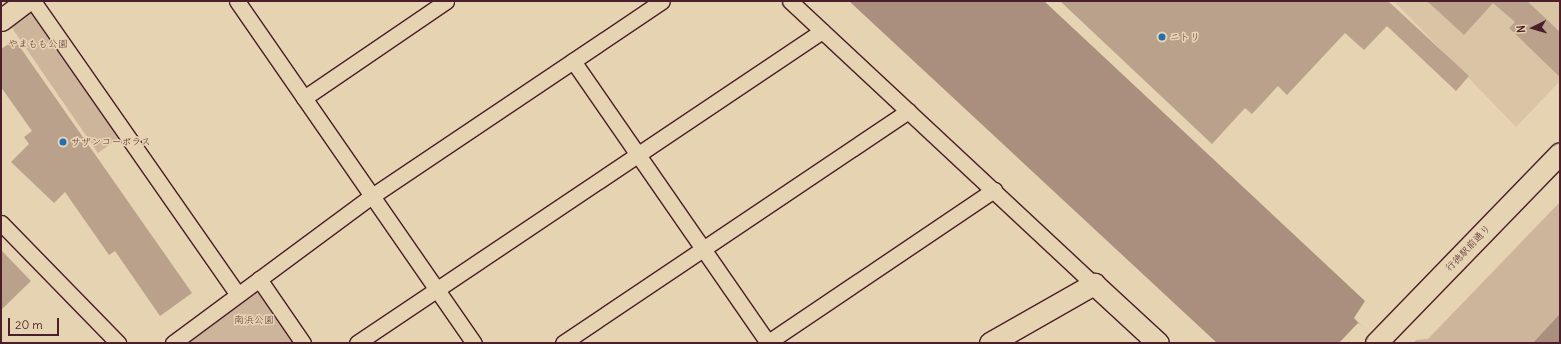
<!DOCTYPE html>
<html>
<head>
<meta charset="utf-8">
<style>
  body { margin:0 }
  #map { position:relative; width:1561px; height:344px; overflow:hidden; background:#e6d3b1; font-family:Delius,"Klee One",sans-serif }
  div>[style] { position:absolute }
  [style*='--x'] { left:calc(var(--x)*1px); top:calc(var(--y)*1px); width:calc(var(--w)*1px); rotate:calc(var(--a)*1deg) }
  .built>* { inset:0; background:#d9c4a6 }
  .green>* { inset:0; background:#cdb59b }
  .water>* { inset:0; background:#aa8e7e }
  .pier>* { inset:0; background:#e6d3b1 }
  .building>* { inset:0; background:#baa18c }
  .roads { filter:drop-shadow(1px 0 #4a1f2b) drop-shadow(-1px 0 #4a1f2b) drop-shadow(0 1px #4a1f2b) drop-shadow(0 -1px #4a1f2b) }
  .street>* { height:15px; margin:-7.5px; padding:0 7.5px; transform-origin:7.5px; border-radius:7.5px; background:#e6d3b1 }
  .secondary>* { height:21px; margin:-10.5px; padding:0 10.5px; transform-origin:10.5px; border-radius:10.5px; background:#e6d3b1 }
  .dots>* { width:11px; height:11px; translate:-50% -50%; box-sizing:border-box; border:2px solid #e6d3b1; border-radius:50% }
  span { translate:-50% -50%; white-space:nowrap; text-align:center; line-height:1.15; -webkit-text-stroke:3.5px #e6d3b1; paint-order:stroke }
  .poi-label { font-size:10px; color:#4a1f2b }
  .left { translate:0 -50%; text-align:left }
  .park-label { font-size:10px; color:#5e363c }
  .street-label { font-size:10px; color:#4a1f2b }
  .frame { position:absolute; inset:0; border:2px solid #4a1f2b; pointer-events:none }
  .north { position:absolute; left:1513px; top:8px; width:40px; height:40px; -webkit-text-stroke:3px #e6d3b1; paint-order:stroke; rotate:265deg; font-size:11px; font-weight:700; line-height:16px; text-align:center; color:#4a1f2b }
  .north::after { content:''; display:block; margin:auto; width:14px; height:18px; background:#4a1f2b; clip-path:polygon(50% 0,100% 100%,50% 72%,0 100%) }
  .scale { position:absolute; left:8px; top:318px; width:51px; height:18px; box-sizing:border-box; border:2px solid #4a1f2b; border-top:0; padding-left:5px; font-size:12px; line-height:14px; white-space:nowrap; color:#4a1f2b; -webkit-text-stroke:3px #e6d3b1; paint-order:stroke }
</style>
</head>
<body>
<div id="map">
  <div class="built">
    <i style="clip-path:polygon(1394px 1px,1560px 1px,1560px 81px,1516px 127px)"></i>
  </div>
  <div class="green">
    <i style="clip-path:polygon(24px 12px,34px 14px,119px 138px,98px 153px,10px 25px)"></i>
    <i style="clip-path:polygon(1560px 202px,1560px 343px,1413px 343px,1416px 340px,1428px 339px)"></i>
    <i style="clip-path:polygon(262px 292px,297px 343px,187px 343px,254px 293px)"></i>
  </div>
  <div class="water">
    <i style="clip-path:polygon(849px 1px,1044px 1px,1365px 301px,1354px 318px,1378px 343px,1217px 343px)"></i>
    <i style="clip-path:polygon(1560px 314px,1560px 343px,1533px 343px)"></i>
  </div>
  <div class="pier">
    <i style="clip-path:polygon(1358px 323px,1361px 325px,1379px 343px,1339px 343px)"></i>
  </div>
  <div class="building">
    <i style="clip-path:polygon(1060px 1px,1388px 1px,1469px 76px,1456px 91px,1387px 26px,1364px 50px,1345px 33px,1287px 95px,1278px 86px,1252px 114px,1245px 108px,1212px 144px)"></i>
    <i style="clip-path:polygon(1427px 1px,1527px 1px,1560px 32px,1560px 77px,1509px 28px,1515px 22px,1493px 3px,1464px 35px)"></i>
    <i style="clip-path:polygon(15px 40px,192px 293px,160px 316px,115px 251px,109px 255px,65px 192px,54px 203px,11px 162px,29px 144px,24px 137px,32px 131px,1px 87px,1px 49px)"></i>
    <i style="clip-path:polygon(1px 250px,31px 281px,1px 310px)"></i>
  </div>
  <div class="roads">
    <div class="street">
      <i style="--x:33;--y:1;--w:358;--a:55.1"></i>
      <i style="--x:237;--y:1;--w:416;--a:55.3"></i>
      <i style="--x:790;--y:1;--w:415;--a:43"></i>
      <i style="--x:573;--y:61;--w:343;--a:55.3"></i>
      <i style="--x:304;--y:98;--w:172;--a:-34.3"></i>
      <i style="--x:1;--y:223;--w:168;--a:45.7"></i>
      <i style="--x:259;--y:279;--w:78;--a:55.5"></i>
      <i style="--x:173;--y:343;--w:247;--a:-36.5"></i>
      <i style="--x:372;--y:196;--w:349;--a:-33.9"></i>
      <i style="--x:357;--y:343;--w:560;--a:-33.86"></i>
      <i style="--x:563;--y:343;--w:416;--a:-33.9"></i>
      <i style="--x:767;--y:343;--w:274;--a:-34"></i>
    </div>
    <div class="secondary">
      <i style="--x:1;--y:20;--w:31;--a:-37"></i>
      <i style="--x:990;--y:343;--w:120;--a:-29.6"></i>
      <i style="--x:1094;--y:284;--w:87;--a:42.7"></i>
      <i style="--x:1376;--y:343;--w:264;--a:-45.9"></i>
    </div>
  </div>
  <div class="dots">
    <i style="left:1162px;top:37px;background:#1f6fb2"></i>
    <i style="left:63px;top:142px;background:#1f6fb2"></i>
  </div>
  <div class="poi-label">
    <span class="left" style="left:1170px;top:37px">ニトリ</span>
    <span class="left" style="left:71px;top:142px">サザンコーポラス</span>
  </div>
  <div class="park-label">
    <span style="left:38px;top:44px">やまもも公園</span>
    <span style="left:254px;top:320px">南浜公園</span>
  </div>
  <div class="street-label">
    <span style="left:1468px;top:248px;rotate:-46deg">行徳駅前通り</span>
  </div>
  <div class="frame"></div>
  <div class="north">N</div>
  <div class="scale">20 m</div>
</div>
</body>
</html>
